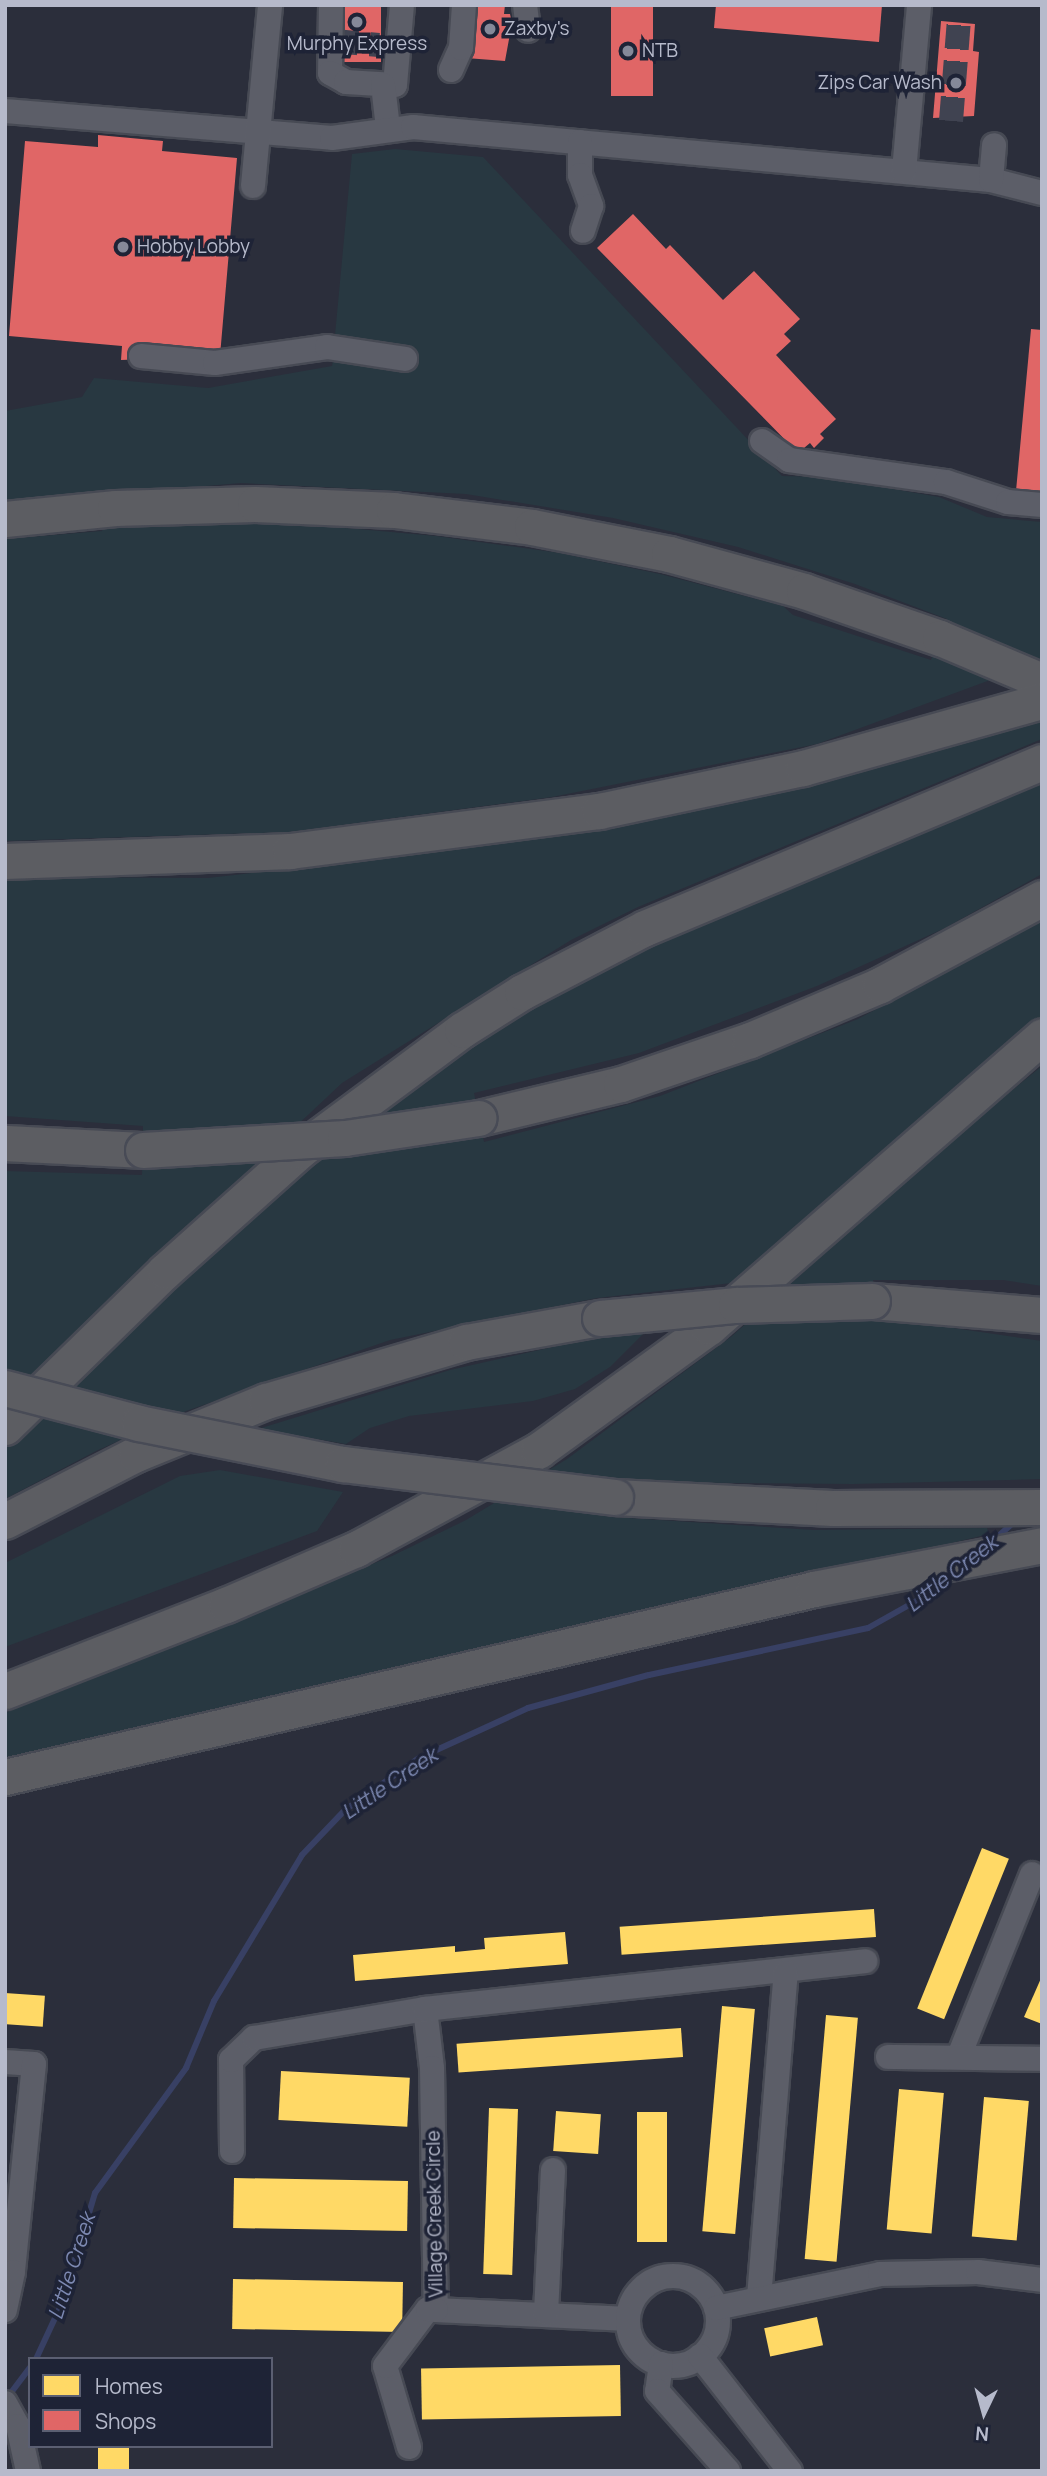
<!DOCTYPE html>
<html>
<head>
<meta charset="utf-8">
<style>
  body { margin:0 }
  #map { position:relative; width:1047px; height:2476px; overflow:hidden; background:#2b2e3b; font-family:Manrope,sans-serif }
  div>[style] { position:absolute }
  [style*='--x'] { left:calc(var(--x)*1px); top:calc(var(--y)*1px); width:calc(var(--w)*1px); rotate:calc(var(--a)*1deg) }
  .green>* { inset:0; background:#283841 }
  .homes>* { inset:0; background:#ffd966; transform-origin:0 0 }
  .shops>* { inset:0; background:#e06666; transform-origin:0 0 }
  .stream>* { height:6px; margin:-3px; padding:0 3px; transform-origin:3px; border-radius:3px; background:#384064 }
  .minor-tunnel>* { height:24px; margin-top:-12px; transform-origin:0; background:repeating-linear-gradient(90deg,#404351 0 24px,transparent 0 36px) }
  .roads { filter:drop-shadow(2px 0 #474a54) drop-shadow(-2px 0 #474a54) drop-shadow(0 2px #474a54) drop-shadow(0 -2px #474a54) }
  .minor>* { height:24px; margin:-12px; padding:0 12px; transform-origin:12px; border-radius:12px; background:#5c5e68 }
  .minor>.ring { margin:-12px; padding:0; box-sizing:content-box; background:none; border:24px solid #5c5e68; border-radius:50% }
  .highway>* { height:35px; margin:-17.5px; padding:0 17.5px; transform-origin:17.5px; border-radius:17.5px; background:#5c5d62 }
  .bridges { filter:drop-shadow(2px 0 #484b56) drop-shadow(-2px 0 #484b56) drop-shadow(0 2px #484b56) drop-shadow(0 -2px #484b56) }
  .highway-bridge>* { height:35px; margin:-17.5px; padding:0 17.5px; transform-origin:17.5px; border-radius:17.5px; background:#5c5d62 }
  .dots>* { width:19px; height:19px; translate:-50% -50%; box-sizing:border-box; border:4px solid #1e2336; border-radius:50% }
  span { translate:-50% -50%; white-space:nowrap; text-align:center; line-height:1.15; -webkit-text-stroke:7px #1e2336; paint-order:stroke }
  .poi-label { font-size:19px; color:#b6bacb }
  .left { translate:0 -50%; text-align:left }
  .right { translate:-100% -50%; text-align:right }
  .street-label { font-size:19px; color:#b6bacb }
  .water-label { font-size:21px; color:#7d89b2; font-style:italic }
  .frame { position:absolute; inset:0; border:7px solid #b6bacb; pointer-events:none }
  .legend { position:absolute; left:28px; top:2357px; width:245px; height:91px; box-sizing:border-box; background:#1e2336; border:2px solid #5b5f72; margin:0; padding:9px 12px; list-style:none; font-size:21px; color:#b6bacb }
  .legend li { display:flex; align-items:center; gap:14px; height:35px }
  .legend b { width:35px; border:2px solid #5b5f72 }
  .north { position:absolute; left:949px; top:2378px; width:70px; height:70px; -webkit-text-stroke:5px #1e2336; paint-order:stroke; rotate:185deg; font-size:19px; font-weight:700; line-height:28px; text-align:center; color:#b6bacb }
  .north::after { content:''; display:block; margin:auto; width:24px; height:32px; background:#b6bacb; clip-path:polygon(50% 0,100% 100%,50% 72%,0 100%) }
</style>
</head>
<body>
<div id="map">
  <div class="green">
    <i style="clip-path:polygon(395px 149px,483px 157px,782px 476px,825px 477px,939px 497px,987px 517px,1042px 522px,1042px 661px,817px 744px,552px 797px,290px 832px,5px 841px,5px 539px,102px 531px,104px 524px,205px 523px,313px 525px,436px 536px,560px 553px,660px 574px,783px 606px,793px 615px,931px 660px,947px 619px,855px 584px,738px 547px,613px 518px,466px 494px,241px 483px,5px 503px,5px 411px,82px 397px,94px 378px,208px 388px,332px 366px,333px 361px,412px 368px,396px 347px,335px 335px,352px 154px)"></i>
    <i style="clip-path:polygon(1042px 721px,1042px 739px,638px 907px,571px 940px,342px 1083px,5px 1400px,5px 1171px,142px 1175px,143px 1126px,5px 1116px,5px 877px,208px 878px,493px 845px,858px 772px)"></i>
    <i style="clip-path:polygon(1042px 779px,1042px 874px,945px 928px,817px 986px,639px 1053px,474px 1093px,484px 1142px,660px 1096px,858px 1019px,1042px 920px,1042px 1019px,741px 1282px,597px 1298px,390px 1340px,186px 1411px,96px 1451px,5px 1499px,5px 1444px,244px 1217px,374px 1106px,512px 1013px,704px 915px)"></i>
    <i style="clip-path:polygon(1042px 1066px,1042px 1286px,1003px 1280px,873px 1280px,872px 1316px,1042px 1341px,1042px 1479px,853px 1484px,616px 1482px,613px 1517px,814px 1530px,987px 1528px,989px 1534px,5px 1771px,5px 1713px,392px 1556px,466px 1520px,567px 1459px,732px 1336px,964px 1129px)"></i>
    <i style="clip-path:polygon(646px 1331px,610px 1367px,575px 1389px,533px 1401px,409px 1416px,370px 1428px,346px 1444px,258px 1429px,450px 1370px,602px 1336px)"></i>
    <i style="clip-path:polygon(220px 1470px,343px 1492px,317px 1531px,5px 1647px,5px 1563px,180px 1476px)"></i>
  </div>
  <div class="homes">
    <i style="left:982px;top:1848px;width:29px;height:173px;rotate:22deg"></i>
    <i style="left:874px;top:1909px;width:28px;height:255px;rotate:86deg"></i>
    <i style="clip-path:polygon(565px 1932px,568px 1964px,355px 1981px,353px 1955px,455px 1946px,455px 1952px,485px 1949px,484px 1938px)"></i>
    <i style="clip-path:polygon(1042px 1976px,1042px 2024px,1024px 2017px)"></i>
    <i style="left:5px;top:1993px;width:40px;height:31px;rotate:4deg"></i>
    <i style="left:722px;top:2006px;width:33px;height:226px;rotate:5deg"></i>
    <i style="left:826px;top:2015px;width:32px;height:245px;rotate:5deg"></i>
    <i style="left:681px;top:2028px;width:29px;height:225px;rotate:86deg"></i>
    <i style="left:281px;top:2071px;width:129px;height:49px;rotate:3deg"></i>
    <i style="left:899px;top:2089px;width:45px;height:141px;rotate:5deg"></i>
    <i style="left:984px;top:2097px;width:45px;height:140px;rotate:5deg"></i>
    <i style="left:489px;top:2108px;width:29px;height:166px;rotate:2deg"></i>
    <i style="left:556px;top:2111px;width:45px;height:40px;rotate:4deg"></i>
    <i style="left:637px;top:2112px;width:30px;height:130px"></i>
    <i style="left:234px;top:2178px;width:174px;height:50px;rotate:1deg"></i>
    <i style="left:233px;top:2279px;width:170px;height:50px;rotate:1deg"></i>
    <i style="left:817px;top:2317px;width:29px;height:54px;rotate:78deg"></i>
    <i style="left:620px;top:2365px;width:51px;height:199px;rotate:89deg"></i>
    <i style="left:98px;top:2446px;width:31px;height:25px"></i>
  </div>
  <div class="shops">
    <i style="left:340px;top:5px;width:41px;height:57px"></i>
    <i style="clip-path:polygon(471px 5px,505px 5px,504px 14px,510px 14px,512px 23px,505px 61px,466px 58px)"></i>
    <i style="left:611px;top:5px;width:42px;height:91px"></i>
    <i style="clip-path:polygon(716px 5px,882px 5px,879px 42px,714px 28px)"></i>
    <i style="clip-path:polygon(941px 21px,975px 24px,973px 51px,979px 52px,974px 116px,933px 118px)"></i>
    <i style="clip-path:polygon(98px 135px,163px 141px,162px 151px,237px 158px,220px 356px,121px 360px,122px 346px,9px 336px,25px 141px,98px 147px)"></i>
    <i style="clip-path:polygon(633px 214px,666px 249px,670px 245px,723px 300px,754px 271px,800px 319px,784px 334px,791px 341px,776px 355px,836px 419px,820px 434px,824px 438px,814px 448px,810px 443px,798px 453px,597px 248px)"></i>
    <i style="clip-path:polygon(1031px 329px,1042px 330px,1042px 493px,1016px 491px)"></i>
  </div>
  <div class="stream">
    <i style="--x:994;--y:1540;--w:31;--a:-42"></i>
    <i style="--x:36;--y:2359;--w:62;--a:-65.1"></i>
    <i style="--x:62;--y:2303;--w:115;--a:-73.3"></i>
    <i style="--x:95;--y:2193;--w:155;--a:-53.9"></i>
    <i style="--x:186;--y:2068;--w:73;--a:-67.3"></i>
    <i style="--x:214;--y:2001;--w:170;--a:-58.9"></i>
    <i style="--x:302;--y:1855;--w:62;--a:-46.3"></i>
    <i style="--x:345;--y:1810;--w:90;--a:-35.1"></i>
    <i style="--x:419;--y:1758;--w:120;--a:-24.6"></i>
    <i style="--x:528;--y:1708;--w:125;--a:-15.3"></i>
    <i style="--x:649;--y:1675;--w:224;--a:-12.1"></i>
    <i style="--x:868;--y:1628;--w:78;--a:-29.2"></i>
    <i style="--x:936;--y:1590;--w:21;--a:-43"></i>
    <i style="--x:7;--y:2398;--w:38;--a:-53"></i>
  </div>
  <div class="minor-tunnel">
    <i style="--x:334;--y:41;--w:45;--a:5.1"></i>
    <i style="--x:951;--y:121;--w:102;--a:-85.5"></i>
  </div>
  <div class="roads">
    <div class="minor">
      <i style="--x:331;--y:5;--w:68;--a:90.8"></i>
      <i style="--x:330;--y:73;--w:18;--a:29"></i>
      <i style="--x:346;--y:82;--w:49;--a:3.5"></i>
      <i style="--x:395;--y:85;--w:80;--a:-85"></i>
      <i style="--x:525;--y:5;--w:25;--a:83"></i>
      <i style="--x:451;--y:70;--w:24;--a:-66"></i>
      <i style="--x:461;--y:48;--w:43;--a:-86"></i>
      <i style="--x:383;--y:85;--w:43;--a:83.4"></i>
      <i style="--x:5;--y:111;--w:328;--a:4.7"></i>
      <i style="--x:332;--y:138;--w:82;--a:-7.7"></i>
      <i style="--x:413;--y:127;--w:580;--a:5.24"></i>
      <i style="--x:991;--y:180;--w:53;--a:14.3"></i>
      <i style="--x:580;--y:142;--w:33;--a:90"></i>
      <i style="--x:580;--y:175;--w:33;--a:70"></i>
      <i style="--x:591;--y:206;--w:26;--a:108"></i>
      <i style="--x:904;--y:171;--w:167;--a:-84.8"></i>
      <i style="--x:991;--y:180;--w:35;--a:-85"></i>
      <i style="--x:253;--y:186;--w:182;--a:-84.6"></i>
      <i style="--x:141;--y:356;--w:74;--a:5.4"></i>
      <i style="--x:215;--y:363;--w:113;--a:-8.1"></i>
      <i style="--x:327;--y:347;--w:79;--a:8.7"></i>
      <i style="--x:762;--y:441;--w:33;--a:35"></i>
      <i style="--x:789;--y:460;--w:159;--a:8"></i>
      <i style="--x:946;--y:482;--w:65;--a:17.9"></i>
      <i style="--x:1008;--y:502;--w:34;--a:5"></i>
      <i style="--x:425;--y:2009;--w:59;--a:83.2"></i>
      <i style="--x:432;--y:2068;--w:242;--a:89.1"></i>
      <i style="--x:436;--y:2310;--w:192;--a:2.7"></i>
      <i style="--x:959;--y:2056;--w:196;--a:-68.1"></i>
      <i style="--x:888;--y:2057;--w:154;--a:0.7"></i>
      <i style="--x:5;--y:2062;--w:29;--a:4"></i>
      <i style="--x:34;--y:2064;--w:209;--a:95.8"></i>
      <i style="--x:13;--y:2272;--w:39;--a:102"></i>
      <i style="--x:232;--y:2151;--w:91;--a:-90.6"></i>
      <i style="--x:231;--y:2060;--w:32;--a:-44"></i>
      <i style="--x:254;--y:2038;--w:173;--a:-9.6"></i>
      <i style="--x:425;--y:2009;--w:443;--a:-6.2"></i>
      <i class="ring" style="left:628px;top:2276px;width:66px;height:66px"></i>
      <i style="--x:759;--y:2298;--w:326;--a:-85.3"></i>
      <i style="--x:716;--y:2308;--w:167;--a:-11.7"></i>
      <i style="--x:880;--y:2274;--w:98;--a:-1.2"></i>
      <i style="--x:978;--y:2272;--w:64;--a:7.1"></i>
      <i style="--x:546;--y:2313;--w:143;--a:-87.2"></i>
      <i style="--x:700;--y:2356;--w:146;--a:52"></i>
      <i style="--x:661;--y:2364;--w:27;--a:98"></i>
      <i style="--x:657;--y:2391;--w:107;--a:48.4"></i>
      <i style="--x:5;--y:2403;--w:26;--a:61"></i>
      <i style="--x:18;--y:2426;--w:46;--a:77.5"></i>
      <i style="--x:409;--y:2447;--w:84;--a:-106.5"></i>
      <i style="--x:385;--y:2366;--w:71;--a:-53"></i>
      <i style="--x:428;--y:2309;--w:8;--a:7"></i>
    </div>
    <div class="highway">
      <i style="--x:5;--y:519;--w:111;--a:-5.7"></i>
      <i style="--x:115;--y:508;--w:140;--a:-1.6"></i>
      <i style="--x:255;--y:504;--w:139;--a:2.5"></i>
      <i style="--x:394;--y:510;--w:139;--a:7"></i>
      <i style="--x:532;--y:527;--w:140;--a:11.1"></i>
      <i style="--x:669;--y:554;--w:140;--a:15.3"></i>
      <i style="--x:804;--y:591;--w:144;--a:19.1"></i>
      <i style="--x:940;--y:638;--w:111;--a:22.9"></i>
      <i style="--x:5;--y:861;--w:285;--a:-2"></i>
      <i style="--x:290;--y:851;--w:312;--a:-7.4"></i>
      <i style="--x:599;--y:811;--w:208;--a:-11.9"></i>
      <i style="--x:803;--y:768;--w:248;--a:-15.7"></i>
      <i style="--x:479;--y:1118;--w:146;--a:-13.5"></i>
      <i style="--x:621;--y:1084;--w:136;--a:-18.8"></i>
      <i style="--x:750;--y:1040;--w:141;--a:-22.9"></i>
      <i style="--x:880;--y:985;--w:184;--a:-28.2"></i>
      <i style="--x:5;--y:1143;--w:138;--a:2.9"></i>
      <i style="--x:872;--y:1301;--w:171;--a:4.7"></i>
      <i style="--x:5;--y:1427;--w:223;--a:-44.3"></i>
      <i style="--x:165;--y:1271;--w:180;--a:-41.8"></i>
      <i style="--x:299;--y:1151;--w:203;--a:-36.6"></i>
      <i style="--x:462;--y:1030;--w:71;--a:-32.3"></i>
      <i style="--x:522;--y:992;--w:139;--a:-27.5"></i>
      <i style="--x:645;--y:928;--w:430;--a:-22.7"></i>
      <i style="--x:615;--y:1497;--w:218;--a:2.9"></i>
      <i style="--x:833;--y:1508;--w:209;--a:-0.3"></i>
      <i style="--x:5;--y:1521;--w:147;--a:-27.1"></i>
      <i style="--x:136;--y:1454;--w:140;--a:-22.2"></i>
      <i style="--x:266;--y:1401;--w:209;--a:-16.4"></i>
      <i style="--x:466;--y:1342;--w:136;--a:-10.2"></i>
      <i style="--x:5;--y:1691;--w:237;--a:-21.3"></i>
      <i style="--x:226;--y:1605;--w:142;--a:-23.3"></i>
      <i style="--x:356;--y:1549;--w:208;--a:-28.4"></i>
      <i style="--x:539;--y:1450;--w:210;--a:-35.9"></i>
      <i style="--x:709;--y:1327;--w:442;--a:-41.1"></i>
      <i style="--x:5;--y:1777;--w:831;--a:-13.08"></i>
      <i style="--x:814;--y:1589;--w:232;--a:-10.9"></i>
    </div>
  </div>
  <div class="bridges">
    <div class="highway-bridge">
      <i style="--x:143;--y:1150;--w:202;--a:-3.4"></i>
      <i style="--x:345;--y:1138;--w:135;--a:-8.5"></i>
      <i style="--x:600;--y:1318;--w:137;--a:-5.5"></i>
      <i style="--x:736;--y:1305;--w:136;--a:-1.7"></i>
      <i style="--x:5;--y:1388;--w:138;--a:14.6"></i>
      <i style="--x:139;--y:1423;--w:208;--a:11.4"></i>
      <i style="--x:343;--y:1464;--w:274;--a:6.9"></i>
    </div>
  </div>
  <div class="dots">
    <i style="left:357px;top:22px;background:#858999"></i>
    <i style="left:490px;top:29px;background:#858999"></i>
    <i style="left:628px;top:51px;background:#858999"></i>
    <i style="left:956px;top:83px;background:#858999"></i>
    <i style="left:123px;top:247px;background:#858999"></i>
  </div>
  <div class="poi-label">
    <span class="left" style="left:504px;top:29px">Zaxby's</span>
    <span style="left:357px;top:44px">Murphy Express</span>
    <span class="left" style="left:642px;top:51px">NTB</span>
    <span class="right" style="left:942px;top:83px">Zips Car Wash</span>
    <span class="left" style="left:137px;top:247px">Hobby Lobby</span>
  </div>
  <div class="street-label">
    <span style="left:435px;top:2214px;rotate:-91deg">Village Creek Circle</span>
  </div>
  <div class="water-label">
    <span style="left:951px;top:1573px;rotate:-38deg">Little Creek</span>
    <span style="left:389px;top:1783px;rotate:-34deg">Little Creek</span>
    <span style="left:71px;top:2266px;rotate:-72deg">Little Creek</span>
  </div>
  <div class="frame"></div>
  <ul class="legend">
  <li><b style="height:19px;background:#ffd966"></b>Homes</li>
  <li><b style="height:19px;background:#e06666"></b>Shops</li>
  </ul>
  <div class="north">N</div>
</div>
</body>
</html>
